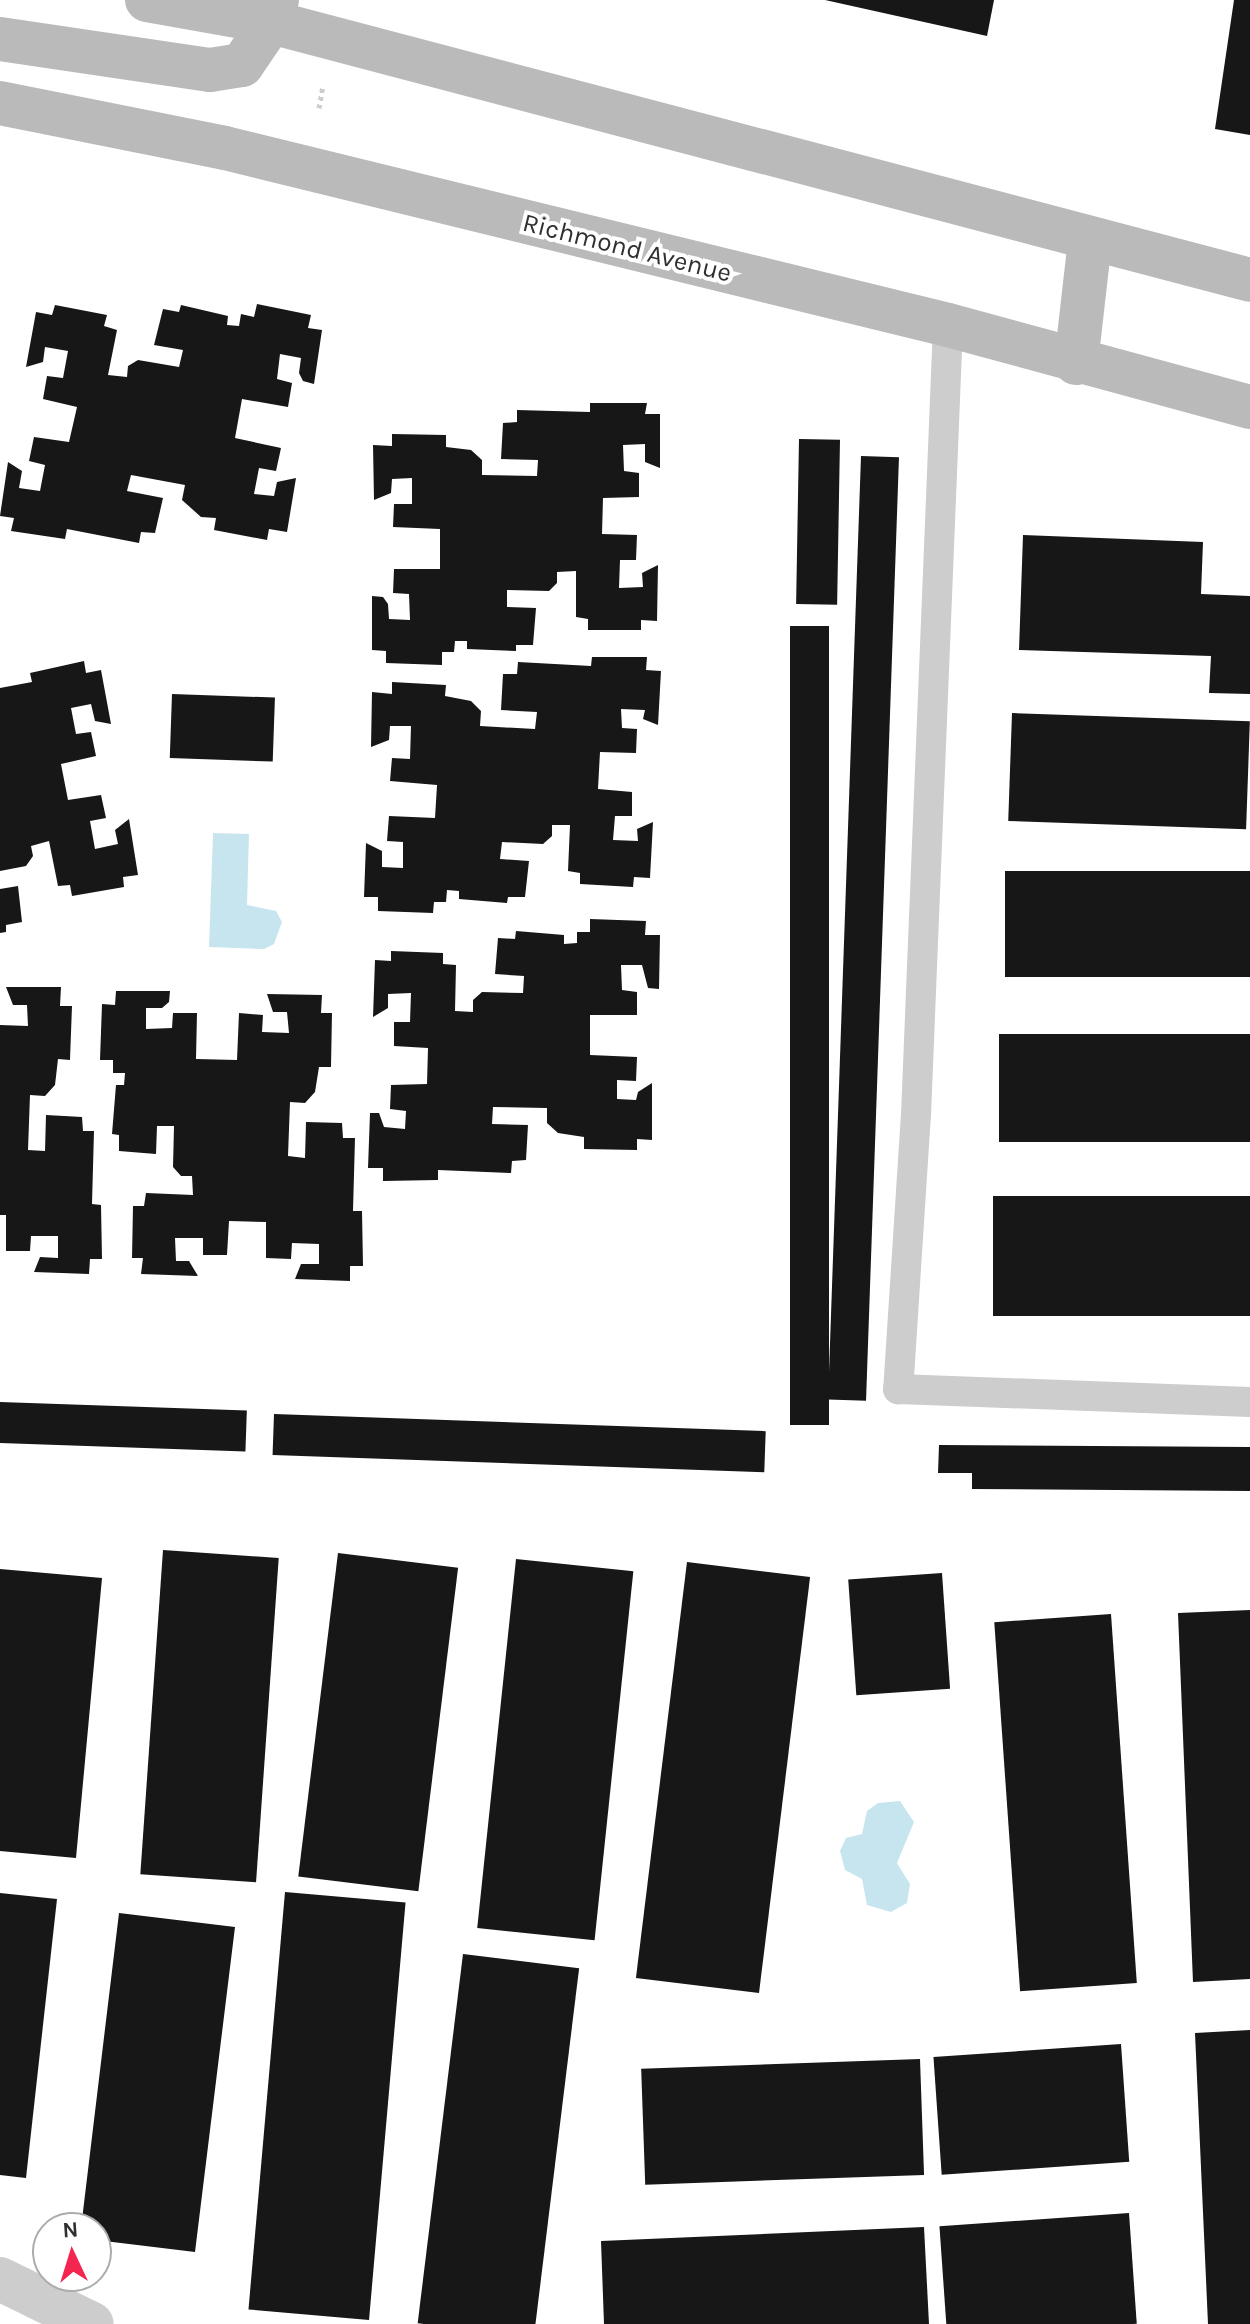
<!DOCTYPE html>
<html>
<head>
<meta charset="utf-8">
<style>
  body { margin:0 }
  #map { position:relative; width:1250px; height:2324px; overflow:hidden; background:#fff; font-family:Karla,sans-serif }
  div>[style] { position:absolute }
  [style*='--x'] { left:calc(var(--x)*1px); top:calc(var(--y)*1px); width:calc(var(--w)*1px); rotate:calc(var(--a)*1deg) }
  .water>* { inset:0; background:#c7e5ef }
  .building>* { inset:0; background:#171717; transform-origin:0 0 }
  .path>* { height:5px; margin-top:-2.5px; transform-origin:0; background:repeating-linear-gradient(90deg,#cdcdcd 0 4px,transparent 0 8px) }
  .lane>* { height:30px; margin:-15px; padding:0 15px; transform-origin:15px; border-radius:15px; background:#cdcdcd }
  .street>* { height:44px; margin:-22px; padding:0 22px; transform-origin:22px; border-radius:22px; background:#cdcdcd }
  .secondary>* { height:44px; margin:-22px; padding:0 22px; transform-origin:22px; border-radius:22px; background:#bababa }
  span { translate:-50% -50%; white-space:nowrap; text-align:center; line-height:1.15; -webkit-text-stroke:8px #fff; paint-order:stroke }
  .street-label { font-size:26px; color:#303030 }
  .north { position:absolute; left:32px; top:2212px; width:80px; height:80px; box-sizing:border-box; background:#fff; border:2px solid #acacac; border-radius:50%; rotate:356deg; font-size:22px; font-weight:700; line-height:32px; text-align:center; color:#303030 }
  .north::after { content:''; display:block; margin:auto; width:28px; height:36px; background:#f4254f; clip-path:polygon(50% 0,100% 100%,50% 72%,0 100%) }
</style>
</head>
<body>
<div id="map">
  <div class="water">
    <i style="clip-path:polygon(213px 833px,249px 834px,247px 905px,276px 911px,282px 922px,274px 944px,264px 949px,209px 947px)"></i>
    <i style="clip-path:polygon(900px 1801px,914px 1822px,897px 1863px,910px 1884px,907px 1903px,891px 1912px,867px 1905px,862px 1879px,845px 1870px,840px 1851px,846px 1838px,862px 1834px,867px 1811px,878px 1803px)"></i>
  </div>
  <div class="building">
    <i style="clip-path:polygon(825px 0,994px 0,987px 36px)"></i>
    <i style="clip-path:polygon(1234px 0,1250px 0,1250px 135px,1215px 129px)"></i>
    <i style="clip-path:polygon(257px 304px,311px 315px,308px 328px,322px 330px,314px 384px,303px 381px,299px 373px,301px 358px,280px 354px,277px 379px,292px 383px,288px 407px,242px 399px,235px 438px,281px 448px,276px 471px,259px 468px,254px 494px,274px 496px,277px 482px,296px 478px,287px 532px,269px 529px,267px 540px,214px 530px,216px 518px,201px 517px,182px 500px,185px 485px,131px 475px,127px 491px,163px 498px,155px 533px,141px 532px,139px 543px,67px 529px,65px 539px,11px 531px,14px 518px,0 516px,8px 462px,22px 471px,19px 488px,40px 491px,45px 465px,29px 461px,34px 437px,69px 442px,77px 407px,43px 399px,47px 376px,63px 378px,68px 351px,45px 347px,43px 362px,26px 367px,36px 312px,52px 315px,55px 305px,107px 315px,104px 326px,117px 330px,108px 375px,127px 377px,128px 366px,138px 360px,179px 367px,183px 350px,154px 345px,163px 309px,179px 312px,181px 305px,228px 316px,227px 325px,239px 326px,241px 314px,254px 317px)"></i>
    <i style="clip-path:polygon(590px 403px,647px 403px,645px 414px,660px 414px,660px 468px,645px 462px,645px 444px,623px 445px,624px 471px,639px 473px,639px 497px,603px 498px,602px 534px,637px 535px,636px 560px,620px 560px,619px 588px,643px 587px,642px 573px,658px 565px,657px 621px,641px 620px,641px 630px,588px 630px,588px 619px,576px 617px,576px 571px,557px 572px,557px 583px,549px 591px,507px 590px,507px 607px,536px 608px,533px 645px,516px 645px,516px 651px,467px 649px,467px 641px,455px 641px,454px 652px,442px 652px,442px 665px,386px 663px,386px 651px,372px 650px,372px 596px,383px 597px,388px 604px,389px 619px,410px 620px,409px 594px,393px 593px,394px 569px,440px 569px,440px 529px,393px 527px,394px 504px,412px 504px,412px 478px,392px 479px,391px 493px,374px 500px,373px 445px,392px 446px,392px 434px,446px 435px,446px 447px,471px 450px,482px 460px,482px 475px,537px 476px,538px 460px,501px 459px,503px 423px,517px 422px,517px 410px,590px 412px)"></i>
    <i style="left:799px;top:439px;width:41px;height:165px;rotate:1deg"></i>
    <i style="left:861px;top:456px;width:38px;height:944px;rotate:2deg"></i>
    <i style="clip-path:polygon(1023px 535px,1203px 542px,1201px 594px,1250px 596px,1250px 694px,1209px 693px,1211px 656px,1019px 650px)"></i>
    <i style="left:790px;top:626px;width:39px;height:799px"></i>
    <i style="clip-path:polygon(592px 657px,647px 657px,646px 670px,661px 671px,658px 725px,643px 719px,645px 710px,621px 709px,622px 728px,637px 729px,636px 753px,600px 752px,598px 789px,632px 792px,632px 816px,615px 816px,613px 840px,638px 841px,637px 829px,653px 822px,650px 878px,634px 877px,633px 887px,580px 884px,580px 873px,568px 871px,570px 825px,552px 825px,552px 836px,543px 844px,502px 842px,500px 859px,529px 861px,525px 897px,508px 897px,507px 903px,459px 899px,459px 891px,447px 890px,446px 902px,434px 902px,433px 913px,378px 911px,378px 897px,364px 897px,366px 843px,382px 851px,382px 867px,403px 868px,403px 842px,387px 841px,389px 816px,435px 818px,437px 785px,390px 781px,392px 758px,410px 759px,411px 726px,390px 726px,389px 740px,371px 747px,372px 692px,392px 694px,392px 682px,446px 685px,445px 696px,471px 701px,481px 711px,480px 726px,535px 729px,537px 712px,501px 710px,503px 674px,517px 674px,518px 662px,591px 666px)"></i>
    <i style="clip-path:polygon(84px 661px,86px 673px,101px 670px,111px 724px,95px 721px,91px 704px,71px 708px,76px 734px,91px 732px,96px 756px,61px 764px,68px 800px,101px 795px,106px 818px,90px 821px,95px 849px,118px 844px,115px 830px,129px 819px,138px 875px,123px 877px,124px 887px,72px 896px,70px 885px,58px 886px,49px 841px,31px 846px,33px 856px,26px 866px,0 871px,0 688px,32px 682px,30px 673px)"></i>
    <i style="left:172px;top:694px;width:103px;height:64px;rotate:2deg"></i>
    <i style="left:1012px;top:713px;width:238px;height:108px;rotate:2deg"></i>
    <i style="left:1250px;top:871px;width:106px;height:245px;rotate:90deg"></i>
    <i style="clip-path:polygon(18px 886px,22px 922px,6px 925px,6px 932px,0 933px,0 889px)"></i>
    <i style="clip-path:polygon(590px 919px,646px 921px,645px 935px,660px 935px,659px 989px,648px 988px,642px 965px,621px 965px,622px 990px,637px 992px,637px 1015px,590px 1015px,590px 1055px,637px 1057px,636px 1081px,617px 1080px,617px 1099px,636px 1100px,638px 1092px,652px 1083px,652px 1140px,637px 1139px,637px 1150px,584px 1149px,584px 1137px,558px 1133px,547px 1123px,547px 1108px,493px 1107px,492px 1124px,528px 1125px,526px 1160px,512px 1161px,511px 1173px,438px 1170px,438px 1180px,383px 1181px,383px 1168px,368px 1168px,370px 1113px,379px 1113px,384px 1127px,405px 1129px,406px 1111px,390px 1109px,391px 1085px,427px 1084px,428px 1048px,394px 1046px,394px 1022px,410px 1022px,411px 993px,388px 994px,388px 1008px,373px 1017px,375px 960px,391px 961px,391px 951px,443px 953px,443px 964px,456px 965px,455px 1011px,473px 1012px,473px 1000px,482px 992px,523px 993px,524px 976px,495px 974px,498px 938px,515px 939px,516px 931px,564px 935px,564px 944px,577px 943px,577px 932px,590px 932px)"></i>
    <i style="clip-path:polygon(6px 987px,61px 987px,60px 1006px,72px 1006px,70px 1060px,58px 1059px,55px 1085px,45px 1096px,30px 1095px,28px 1150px,45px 1151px,46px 1115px,82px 1117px,83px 1131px,94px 1131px,92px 1204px,101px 1205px,102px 1259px,90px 1259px,89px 1274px,34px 1272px,40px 1257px,58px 1258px,58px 1236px,31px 1236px,30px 1251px,6px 1251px,6px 1215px,0 1215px,0 1025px,28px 1026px,27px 1005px,13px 1005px)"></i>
    <i style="clip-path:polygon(116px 991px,170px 991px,169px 1002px,162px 1008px,146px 1008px,146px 1029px,172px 1028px,173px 1013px,197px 1013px,196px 1059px,237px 1060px,239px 1013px,263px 1015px,262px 1032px,289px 1033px,287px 1012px,273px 1012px,267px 994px,322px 995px,321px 1013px,332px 1013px,331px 1067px,319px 1067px,315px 1092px,305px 1103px,290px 1102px,288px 1156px,305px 1158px,306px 1122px,342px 1123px,343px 1138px,355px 1138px,353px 1211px,362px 1211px,363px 1266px,350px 1266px,350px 1281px,295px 1279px,301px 1264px,319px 1264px,319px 1244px,292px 1243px,291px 1259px,266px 1258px,266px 1222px,229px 1221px,227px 1255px,203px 1255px,203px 1238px,175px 1238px,176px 1261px,189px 1261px,198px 1276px,141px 1274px,143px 1258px,132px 1258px,133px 1206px,144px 1206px,146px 1193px,193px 1195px,192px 1176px,181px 1176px,173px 1167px,174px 1126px,157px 1126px,156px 1154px,119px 1151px,119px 1135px,112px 1134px,116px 1085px,124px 1085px,125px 1073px,113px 1073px,113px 1060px,100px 1060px,102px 1004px,115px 1005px)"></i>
    <i style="left:1250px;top:1034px;width:108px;height:251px;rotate:90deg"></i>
    <i style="left:1250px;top:1196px;width:120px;height:257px;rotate:90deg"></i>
    <i style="left:0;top:1402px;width:247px;height:41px;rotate:2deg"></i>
    <i style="left:274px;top:1414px;width:492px;height:41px;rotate:2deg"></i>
    <i style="clip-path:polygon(939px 1445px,1250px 1447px,1250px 1491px,972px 1489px,972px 1473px,938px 1473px)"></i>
    <i style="left:163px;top:1550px;width:116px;height:325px;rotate:4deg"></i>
    <i style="left:338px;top:1553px;width:121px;height:326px;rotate:7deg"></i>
    <i style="left:516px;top:1559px;width:118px;height:371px;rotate:6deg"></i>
    <i style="left:687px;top:1562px;width:124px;height:419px;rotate:7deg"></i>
    <i style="clip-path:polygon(0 1569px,102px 1578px,76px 1858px,0 1851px)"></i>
    <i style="left:942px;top:1573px;width:116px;height:94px;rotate:86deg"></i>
    <i style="clip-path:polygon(1250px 1610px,1250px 1979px,1193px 1982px,1178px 1613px)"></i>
    <i style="left:1111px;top:1614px;width:370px;height:117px;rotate:86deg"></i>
    <i style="left:285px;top:1892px;width:121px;height:419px;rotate:5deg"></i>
    <i style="clip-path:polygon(0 1893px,57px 1899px,26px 2178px,0 2175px)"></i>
    <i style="clip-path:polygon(119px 1913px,235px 1927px,195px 2252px,96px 2240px,96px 2228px,81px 2228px)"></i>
    <i style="left:463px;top:1954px;width:117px;height:372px;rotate:7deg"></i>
    <i style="clip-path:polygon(1250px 2030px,1250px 2324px,1208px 2324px,1195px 2033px)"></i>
    <i style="left:1121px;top:2044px;width:118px;height:188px;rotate:86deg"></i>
    <i style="left:920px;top:2059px;width:116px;height:279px;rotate:88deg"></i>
    <i style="left:1129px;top:2213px;width:111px;height:190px;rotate:86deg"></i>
    <i style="clip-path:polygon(924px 2227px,929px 2324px,604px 2324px,601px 2241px)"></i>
  </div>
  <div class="path">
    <i style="--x:319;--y:108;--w:23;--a:-80"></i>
  </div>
  <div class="lane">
    <i style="--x:948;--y:325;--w:790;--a:92.32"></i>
    <i style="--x:916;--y:1114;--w:276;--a:93.7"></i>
    <i style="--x:898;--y:1389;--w:352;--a:2.1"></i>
  </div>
  <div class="street">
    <i style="--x:0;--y:2279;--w:102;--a:26.1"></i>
  </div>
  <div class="secondary">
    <i style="--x:147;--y:0;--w:126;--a:10.1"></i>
    <i style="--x:271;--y:22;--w:1012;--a:14.76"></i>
    <i style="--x:0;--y:39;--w:212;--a:8.4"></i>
    <i style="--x:210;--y:70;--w:32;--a:-9"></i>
    <i style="--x:242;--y:65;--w:52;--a:-56"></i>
    <i style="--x:271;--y:22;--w:23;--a:-75"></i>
    <i style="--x:0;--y:103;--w:229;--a:11.3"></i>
    <i style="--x:225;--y:148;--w:744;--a:13.76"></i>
    <i style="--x:948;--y:325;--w:313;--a:15.2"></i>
    <i style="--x:1076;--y:363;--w:124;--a:-83.5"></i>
  </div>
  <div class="street-label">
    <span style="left:627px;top:248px;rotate:14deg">Richmond Avenue</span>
  </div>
  <div class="north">N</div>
</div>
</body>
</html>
